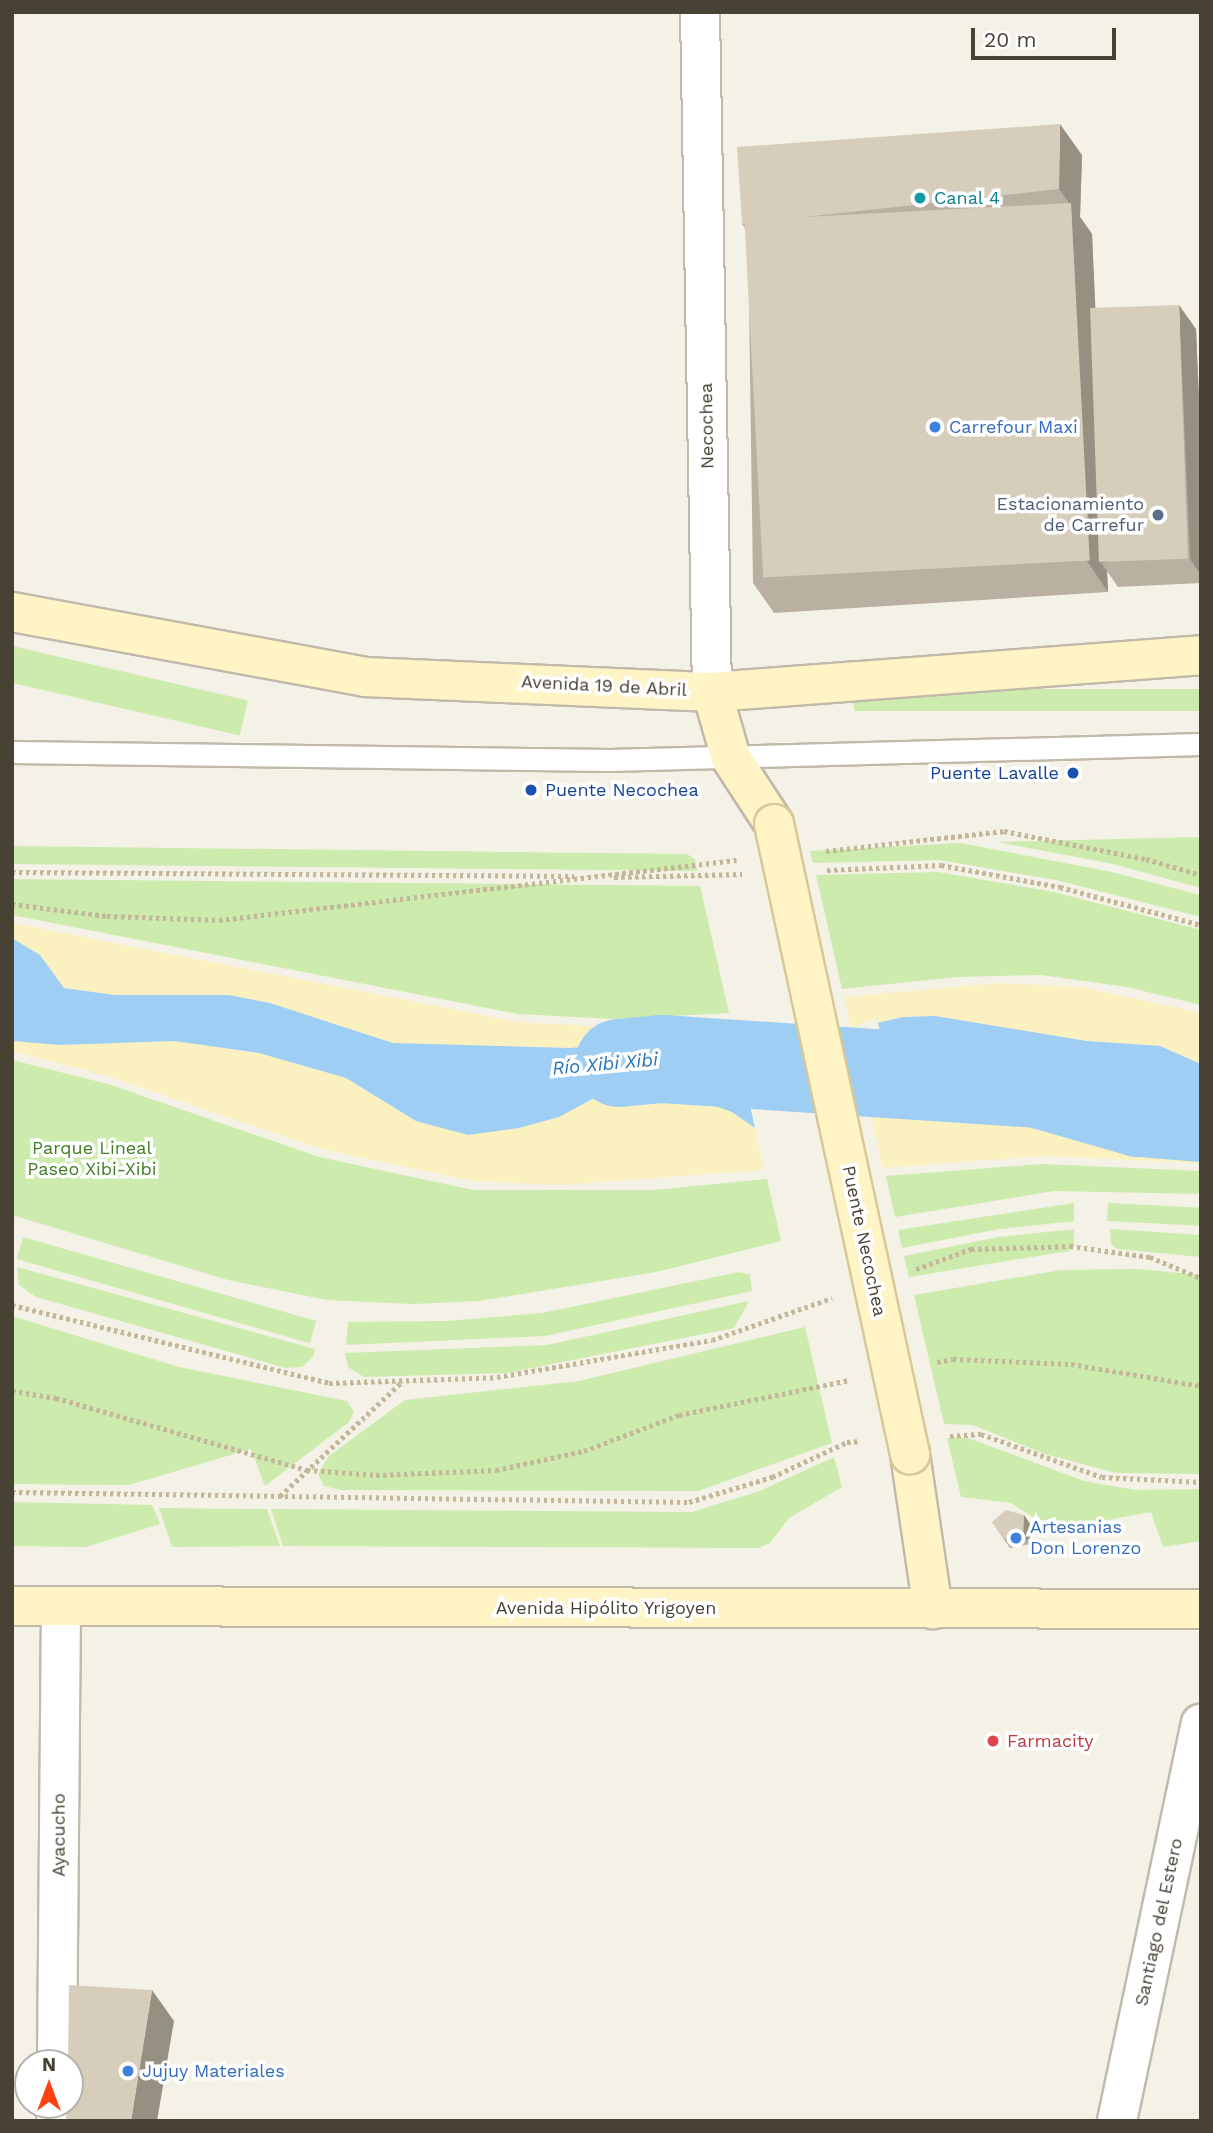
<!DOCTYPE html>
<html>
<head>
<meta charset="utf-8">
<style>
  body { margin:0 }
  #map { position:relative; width:1213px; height:2133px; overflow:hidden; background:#f4f1e7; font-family:"Work Sans",sans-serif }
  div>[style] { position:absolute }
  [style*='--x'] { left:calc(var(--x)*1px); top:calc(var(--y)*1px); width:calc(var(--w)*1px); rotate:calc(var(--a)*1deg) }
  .green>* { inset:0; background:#ccebad; transform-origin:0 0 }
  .sand>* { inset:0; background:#fbf1c0 }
  .water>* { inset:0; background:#9fcef5 }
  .pier>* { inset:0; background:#f4f1e7 }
  .river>* { height:88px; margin:-44px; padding:0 44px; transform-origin:44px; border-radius:44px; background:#9fcef5 }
  .path>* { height:4.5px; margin-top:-2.25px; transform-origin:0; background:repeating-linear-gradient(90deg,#c3b699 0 3.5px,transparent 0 7px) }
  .roads { filter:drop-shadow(2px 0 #c1b9a9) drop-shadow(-2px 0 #c1b9a9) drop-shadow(0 2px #c1b9a9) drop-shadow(0 -2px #c1b9a9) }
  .lane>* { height:21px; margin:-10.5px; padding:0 10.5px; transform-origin:10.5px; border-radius:10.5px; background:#fff }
  .street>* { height:38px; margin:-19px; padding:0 19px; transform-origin:19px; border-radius:19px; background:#fff }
  .secondary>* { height:38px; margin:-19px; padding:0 19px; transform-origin:19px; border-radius:19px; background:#fff4c6 }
  .bridges { filter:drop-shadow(2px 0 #d8c894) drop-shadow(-2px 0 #d8c894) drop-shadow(0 2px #d8c894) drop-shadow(0 -2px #d8c894) }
  .secondary-bridge>* { height:38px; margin:-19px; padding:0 19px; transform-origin:19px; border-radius:19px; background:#fff4c6 }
  .wall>* { inset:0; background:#b9b0a1 }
  .shaded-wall>* { inset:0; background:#969083 }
  .building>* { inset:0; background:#d7cdbb; transform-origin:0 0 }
  .dots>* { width:19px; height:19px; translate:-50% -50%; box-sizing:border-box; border:4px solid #fff; border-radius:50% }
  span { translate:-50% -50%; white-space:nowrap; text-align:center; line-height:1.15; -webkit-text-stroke:7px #fff; paint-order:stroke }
  .culture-label { font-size:18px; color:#0d838f }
  .left { translate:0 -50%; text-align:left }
  .street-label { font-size:18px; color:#484235 }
  .shop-label { font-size:18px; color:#366cbe }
  .service-label { font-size:18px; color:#4e5e75 }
  .right { translate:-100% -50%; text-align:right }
  .transit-label { font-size:18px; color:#164399 }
  .park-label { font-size:18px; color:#427e24 }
  .health-label { font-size:18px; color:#be3a42 }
  .water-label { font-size:19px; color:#2775bb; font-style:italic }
  .frame { position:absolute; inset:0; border:14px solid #484235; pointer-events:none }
  .north { position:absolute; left:14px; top:2049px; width:70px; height:70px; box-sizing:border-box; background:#fff; border:2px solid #b6b3ae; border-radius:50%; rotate:0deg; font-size:19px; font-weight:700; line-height:28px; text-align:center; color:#484235 }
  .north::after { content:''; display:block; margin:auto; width:24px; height:32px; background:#ff4213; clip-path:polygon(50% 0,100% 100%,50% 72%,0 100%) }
  .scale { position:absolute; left:971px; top:28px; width:145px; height:32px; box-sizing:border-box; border:4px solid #484235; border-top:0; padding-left:9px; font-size:21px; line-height:24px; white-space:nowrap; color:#484235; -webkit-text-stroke:5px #fff; paint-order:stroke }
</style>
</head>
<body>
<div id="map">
  <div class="green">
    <i style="left:12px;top:646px;width:242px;height:36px;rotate:13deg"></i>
    <i style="left:1201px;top:689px;width:22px;height:347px;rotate:90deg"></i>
    <i style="clip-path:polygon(1201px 837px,1201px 888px,1113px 864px,997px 842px)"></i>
    <i style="clip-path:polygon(960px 843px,1112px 872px,1200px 895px,1201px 917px,1056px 880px,939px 860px,813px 863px,810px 851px)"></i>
    <i style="clip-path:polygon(12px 846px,687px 854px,695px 859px,697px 871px,12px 864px)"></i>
    <i style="clip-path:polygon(938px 872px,1054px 892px,1201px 930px,1201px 1005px,1127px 987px,1041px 975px,957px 977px,842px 989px,816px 875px)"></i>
    <i style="clip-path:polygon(12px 879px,700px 886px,729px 1013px,615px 1019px,518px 1014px,12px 915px)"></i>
    <i style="clip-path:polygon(12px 1060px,108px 1084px,319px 1157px,473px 1190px,654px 1190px,767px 1179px,781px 1241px,656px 1272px,479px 1301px,413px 1304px,327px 1300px,228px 1280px,12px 1215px)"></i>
    <i style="clip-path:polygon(1042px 1164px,1201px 1171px,1201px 1194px,1054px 1191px,895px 1217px,886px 1176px)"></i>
    <i style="clip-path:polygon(1074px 1203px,1074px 1221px,999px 1229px,902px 1248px,898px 1230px)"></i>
    <i style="left:1108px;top:1203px;width:93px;height:18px;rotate:3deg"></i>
    <i style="clip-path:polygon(1074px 1229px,1074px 1245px,1069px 1251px,909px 1277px,904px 1256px,999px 1237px)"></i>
    <i style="clip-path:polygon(1110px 1229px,1201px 1235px,1201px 1257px,1117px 1249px,1111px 1244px)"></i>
    <i style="left:23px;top:1237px;width:305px;height:23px;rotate:16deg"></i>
    <i style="clip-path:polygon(17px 1267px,315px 1349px,313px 1357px,302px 1367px,286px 1368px,36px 1297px,19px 1285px)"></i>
    <i style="clip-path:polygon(1136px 1269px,1201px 1275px,1201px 1474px,1116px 1473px,1045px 1454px,973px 1425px,944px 1424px,914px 1295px,1061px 1270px)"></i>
    <i style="clip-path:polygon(739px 1272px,750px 1275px,752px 1291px,545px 1336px,346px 1345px,348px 1322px,446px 1321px,542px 1313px)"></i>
    <i style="clip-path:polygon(749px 1301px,734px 1328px,507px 1373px,364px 1377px,348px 1367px,345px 1353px,547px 1345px)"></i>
    <i style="clip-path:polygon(12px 1316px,179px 1367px,347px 1401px,354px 1412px,349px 1422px,265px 1486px,251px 1449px,129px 1485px,12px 1484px)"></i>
    <i style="clip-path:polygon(805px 1327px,832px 1443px,698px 1491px,341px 1490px,324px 1486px,318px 1474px,329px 1456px,405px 1400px,579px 1381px)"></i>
    <i style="clip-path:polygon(947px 1438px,968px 1438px,1084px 1481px,1136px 1490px,1201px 1489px,1201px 1541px,1163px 1547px,1151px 1512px,1053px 1530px,1011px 1503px,961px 1497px)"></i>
    <i style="clip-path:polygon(834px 1457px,842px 1487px,789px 1518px,770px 1543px,759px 1548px,283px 1546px,271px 1509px,692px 1512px,760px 1491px)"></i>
    <i style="clip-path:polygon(12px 1502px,152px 1505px,160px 1524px,86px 1547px,12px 1546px)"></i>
    <i style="clip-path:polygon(159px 1508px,267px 1509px,280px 1546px,172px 1547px)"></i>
  </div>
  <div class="sand">
    <i style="clip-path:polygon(12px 923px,518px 1022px,615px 1027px,731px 1021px,734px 1034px,570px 1048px,393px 1043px,270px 1003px,229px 995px,114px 995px,64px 988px,40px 955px,12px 938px)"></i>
    <i style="clip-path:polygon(999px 983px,1082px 987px,1201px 1013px,1201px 1064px,1160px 1046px,1087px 1041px,935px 1016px,903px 1017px,851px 1029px,844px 997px)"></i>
    <i style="clip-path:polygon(12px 1041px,60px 1045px,174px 1041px,259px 1053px,346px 1078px,416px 1121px,543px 1120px,559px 1117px,598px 1096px,645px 1089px,693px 1098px,732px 1112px,755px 1128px,764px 1170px,559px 1185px,473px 1181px,321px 1149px,111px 1077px,12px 1051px)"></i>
    <i style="clip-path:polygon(933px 1092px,974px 1097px,1041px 1120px,1076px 1123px,1109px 1118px,1141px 1123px,1201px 1142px,1201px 1163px,1042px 1156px,883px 1168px,869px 1108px,898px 1094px)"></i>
  </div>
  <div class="water">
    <i style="clip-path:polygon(12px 938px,40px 955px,64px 988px,114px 995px,229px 995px,270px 1003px,393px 1043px,570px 1048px,734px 1034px,755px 1128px,732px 1112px,693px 1098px,645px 1089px,598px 1096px,559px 1117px,519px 1128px,468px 1135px,416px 1121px,346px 1078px,259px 1053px,174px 1041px,60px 1045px,12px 1041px)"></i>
    <i style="clip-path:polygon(935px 1016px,1087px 1041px,1160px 1046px,1201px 1064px,1201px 1142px,1124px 1119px,1076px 1123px,1041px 1120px,958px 1094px,885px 1098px,851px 1029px,903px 1017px)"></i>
  </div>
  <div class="pier">
    <i style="clip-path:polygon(877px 1018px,895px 1099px,869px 1111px,848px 1029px)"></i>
  </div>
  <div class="river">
    <i style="--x:619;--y:1063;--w:43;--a:-5.3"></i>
    <i style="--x:662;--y:1059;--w:377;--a:3.8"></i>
    <i style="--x:1038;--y:1084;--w:105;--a:16"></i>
    <i style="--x:1139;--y:1113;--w:62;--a:4.6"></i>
  </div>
  <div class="path">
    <i style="--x:826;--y:851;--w:179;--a:-6.4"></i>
    <i style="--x:1004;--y:831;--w:145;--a:11.2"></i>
    <i style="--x:1146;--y:859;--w:57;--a:16.2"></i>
    <i style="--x:827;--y:870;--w:114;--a:-2.5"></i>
    <i style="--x:941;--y:865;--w:121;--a:10.5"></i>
    <i style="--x:1060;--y:887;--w:146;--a:15.1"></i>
    <i style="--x:12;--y:872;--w:562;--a:0.41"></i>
    <i style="--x:614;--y:877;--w:128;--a:-1.3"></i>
    <i style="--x:12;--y:904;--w:96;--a:7.2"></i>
    <i style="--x:107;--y:916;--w:112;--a:2"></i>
    <i style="--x:219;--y:920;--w:521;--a:-6.61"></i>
    <i style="--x:916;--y:1269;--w:59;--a:-20"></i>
    <i style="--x:971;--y:1249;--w:99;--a:-1.7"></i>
    <i style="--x:1070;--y:1246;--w:81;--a:7.8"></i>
    <i style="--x:1150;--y:1257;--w:55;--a:22.4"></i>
    <i style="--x:12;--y:1305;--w:326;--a:13.8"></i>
    <i style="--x:329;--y:1383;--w:168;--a:-2"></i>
    <i style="--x:497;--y:1377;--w:218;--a:-9.8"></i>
    <i style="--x:712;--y:1340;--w:127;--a:-19.3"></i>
    <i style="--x:937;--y:1362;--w:16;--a:-11"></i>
    <i style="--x:953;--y:1359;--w:118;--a:2.4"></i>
    <i style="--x:1071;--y:1364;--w:132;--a:9.6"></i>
    <i style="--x:12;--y:1391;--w:45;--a:9"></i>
    <i style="--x:56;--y:1398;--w:261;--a:16"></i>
    <i style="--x:307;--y:1470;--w:69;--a:4.1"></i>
    <i style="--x:376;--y:1475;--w:120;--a:-2.4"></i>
    <i style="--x:496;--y:1470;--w:90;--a:-12.2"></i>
    <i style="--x:584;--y:1451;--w:102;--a:-20.8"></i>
    <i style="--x:679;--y:1415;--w:174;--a:-11.6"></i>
    <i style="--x:950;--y:1436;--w:31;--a:-4"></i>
    <i style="--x:981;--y:1434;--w:128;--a:19.6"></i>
    <i style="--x:1102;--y:1477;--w:99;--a:2.9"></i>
    <i style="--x:12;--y:1492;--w:677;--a:0.85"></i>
    <i style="--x:689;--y:1502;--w:87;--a:-16.8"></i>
    <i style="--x:772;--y:1477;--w:83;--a:-25"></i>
    <i style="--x:847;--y:1442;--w:14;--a:-4"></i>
    <i style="--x:280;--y:1496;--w:168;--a:-43.1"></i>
  </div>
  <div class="roads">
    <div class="lane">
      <i style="--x:12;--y:752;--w:598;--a:0.77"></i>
      <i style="--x:610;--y:760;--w:591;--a:-1.55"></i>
    </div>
    <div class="street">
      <i style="--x:700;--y:12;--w:680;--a:88.99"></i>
      <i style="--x:57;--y:2063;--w:456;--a:-89.5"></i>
      <i style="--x:56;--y:2121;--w:16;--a:-90"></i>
      <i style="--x:1117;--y:2121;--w:406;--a:-78.1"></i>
    </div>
    <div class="secondary">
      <i style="--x:12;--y:612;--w:359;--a:10.4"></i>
      <i style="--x:365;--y:677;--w:347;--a:2.5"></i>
      <i style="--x:712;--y:692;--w:490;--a:-4.3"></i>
      <i style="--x:712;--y:692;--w:69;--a:73.9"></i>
      <i style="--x:731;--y:758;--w:79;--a:56.9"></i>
      <i style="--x:910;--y:1454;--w:157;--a:81.6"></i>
      <i style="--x:12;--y:1606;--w:1189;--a:0.14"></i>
    </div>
  </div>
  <div class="bridges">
    <div class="secondary-bridge">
      <i style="--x:774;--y:824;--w:645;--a:77.82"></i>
    </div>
  </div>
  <div class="wall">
    <i style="clip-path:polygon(1082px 155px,1080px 217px,1092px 234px,1095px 308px,1196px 329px,1201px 447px,1201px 583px,1118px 587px,1107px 571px,1108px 592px,774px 613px,753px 583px,748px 232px,742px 224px)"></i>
    <i style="clip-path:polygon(1024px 1515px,1030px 1524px,1030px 1544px,1010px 1548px,992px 1522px)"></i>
  </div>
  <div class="shaded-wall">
    <i style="clip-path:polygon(1060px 124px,1082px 155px,1080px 217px,1092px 234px,1107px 562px,1101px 563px,1107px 571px,1108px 592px,1087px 561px,1071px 206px,1059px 189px)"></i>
    <i style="clip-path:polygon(1179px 305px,1196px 329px,1201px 447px,1201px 575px,1190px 559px)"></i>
    <i style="clip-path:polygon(1024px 1515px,1030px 1524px,1030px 1544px,1023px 1535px)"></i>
    <i style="clip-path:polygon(152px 1990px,174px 2021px,157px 2121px,131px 2121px)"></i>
  </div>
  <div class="building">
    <i style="clip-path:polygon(1060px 124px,1059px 189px,742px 224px,737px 147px)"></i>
    <i style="left:1071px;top:203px;width:358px;height:327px;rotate:87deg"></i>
    <i style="left:1179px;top:305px;width:254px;height:89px;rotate:88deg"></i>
    <i style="clip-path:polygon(1006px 1510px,1024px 1515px,1023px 1535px,1004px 1539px,992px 1522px)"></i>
    <i style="clip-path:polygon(69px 1985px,152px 1990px,131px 2121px,70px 2121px,66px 2118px,67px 2105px,70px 2105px,70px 2063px,68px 2063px)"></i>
  </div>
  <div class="dots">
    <i style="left:920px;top:198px;background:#0f9aa8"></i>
    <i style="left:935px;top:427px;background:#3f7fe0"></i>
    <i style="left:1158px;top:515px;background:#5c6f8a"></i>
    <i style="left:1073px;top:773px;background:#1a4fb4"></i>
    <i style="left:531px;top:790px;background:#1a4fb4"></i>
    <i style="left:1016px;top:1538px;background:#3f7fe0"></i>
    <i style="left:993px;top:1741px;background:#e0444e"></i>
    <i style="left:128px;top:2071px;background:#3f7fe0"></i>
  </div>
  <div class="culture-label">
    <span class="left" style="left:934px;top:198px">Canal 4</span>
  </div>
  <div class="street-label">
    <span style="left:707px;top:426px;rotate:-91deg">Necochea</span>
    <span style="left:604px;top:686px;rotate:3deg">Avenida 19 de Abril</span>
    <span style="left:864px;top:1241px;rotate:78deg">Puente Necochea</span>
    <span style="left:606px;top:1608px">Avenida Hipólito Yrigoyen</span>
    <span style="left:59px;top:1835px;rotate:-90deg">Ayacucho</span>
    <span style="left:1159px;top:1922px;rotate:-78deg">Santiago del Estero</span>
  </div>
  <div class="shop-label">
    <span class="left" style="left:949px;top:427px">Carrefour Maxi</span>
    <span class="left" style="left:1030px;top:1538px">Artesanias<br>Don Lorenzo</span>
    <span class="left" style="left:142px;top:2071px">Jujuy Materiales</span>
  </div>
  <div class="service-label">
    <span class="right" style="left:1144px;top:515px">Estacionamiento<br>de Carrefur</span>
  </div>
  <div class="transit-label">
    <span class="right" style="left:1059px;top:773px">Puente Lavalle</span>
    <span class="left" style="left:545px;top:790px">Puente Necochea</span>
  </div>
  <div class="park-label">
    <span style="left:92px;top:1159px">Parque Lineal<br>Paseo Xibi-Xibi</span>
  </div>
  <div class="health-label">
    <span class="left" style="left:1007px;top:1741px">Farmacity</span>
  </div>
  <div class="water-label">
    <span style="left:605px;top:1064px;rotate:-5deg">Río Xibi Xibi</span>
  </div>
  <div class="frame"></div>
  <div class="north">N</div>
  <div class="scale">20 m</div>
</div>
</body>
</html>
